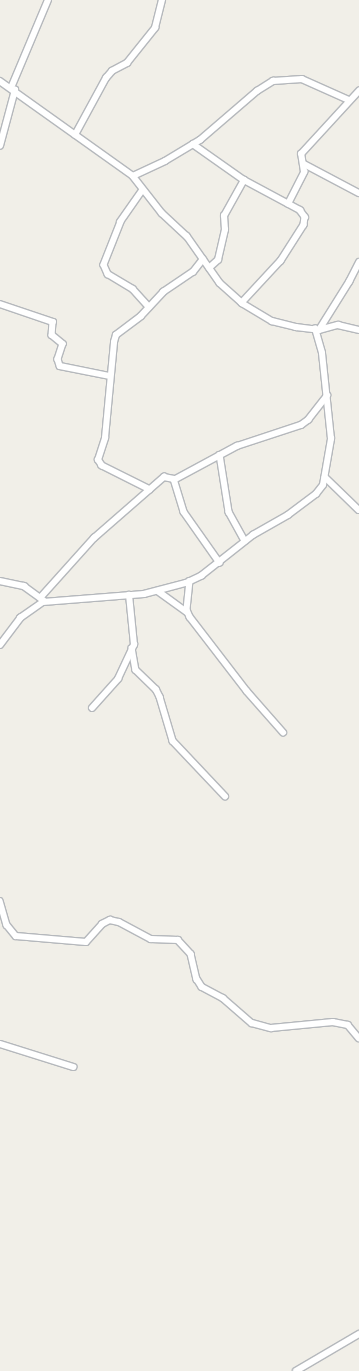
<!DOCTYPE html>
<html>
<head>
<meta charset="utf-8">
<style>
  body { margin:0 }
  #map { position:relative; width:359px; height:1371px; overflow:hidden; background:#f1efe8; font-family:"Exo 2",sans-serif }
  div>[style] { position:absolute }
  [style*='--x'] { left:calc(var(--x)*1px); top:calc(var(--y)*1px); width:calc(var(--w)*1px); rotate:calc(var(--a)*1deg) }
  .roads { filter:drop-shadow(1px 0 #b5b8bc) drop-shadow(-1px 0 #b5b8bc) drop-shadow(0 1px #b5b8bc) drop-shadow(0 -1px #b5b8bc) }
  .street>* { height:5.5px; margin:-2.75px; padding:0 2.75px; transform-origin:2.75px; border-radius:2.75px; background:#fff }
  span { translate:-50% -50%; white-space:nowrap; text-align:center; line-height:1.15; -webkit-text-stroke:3px #fff; paint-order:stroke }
</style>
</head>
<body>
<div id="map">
  <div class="roads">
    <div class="street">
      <i style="--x:0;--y:81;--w:163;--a:35.5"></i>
      <i style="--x:133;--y:176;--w:47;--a:51.9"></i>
      <i style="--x:162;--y:213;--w:34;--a:43"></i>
      <i style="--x:187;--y:236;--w:57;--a:54.9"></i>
      <i style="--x:220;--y:283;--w:30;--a:42"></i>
      <i style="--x:242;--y:303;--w:35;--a:31"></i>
      <i style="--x:272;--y:321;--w:25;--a:14"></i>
      <i style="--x:296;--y:327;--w:23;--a:7"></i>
      <i style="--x:319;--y:330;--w:20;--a:-15"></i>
      <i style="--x:338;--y:325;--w:22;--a:13"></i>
      <i style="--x:11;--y:88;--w:95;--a:-67.2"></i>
      <i style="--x:75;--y:135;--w:65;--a:-61.5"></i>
      <i style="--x:106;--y:78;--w:9;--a:-49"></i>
      <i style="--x:112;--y:71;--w:17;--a:-28"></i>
      <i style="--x:127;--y:63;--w:45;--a:-51.3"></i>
      <i style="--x:155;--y:28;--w:29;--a:-76"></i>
      <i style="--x:193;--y:144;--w:62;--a:35.2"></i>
      <i style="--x:244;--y:180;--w:64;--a:28.2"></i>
      <i style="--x:300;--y:210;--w:9;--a:54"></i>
      <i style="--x:305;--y:217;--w:8;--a:97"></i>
      <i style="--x:304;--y:225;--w:43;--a:122.6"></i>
      <i style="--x:281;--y:261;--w:57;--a:132.9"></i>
      <i style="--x:0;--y:146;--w:58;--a:-75"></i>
      <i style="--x:304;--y:164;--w:62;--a:27.8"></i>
      <i style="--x:133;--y:176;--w:35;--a:-25"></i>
      <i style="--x:165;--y:161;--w:41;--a:-31"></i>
      <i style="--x:200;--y:140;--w:75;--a:-40.7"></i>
      <i style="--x:257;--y:91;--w:19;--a:-32"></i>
      <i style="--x:273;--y:81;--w:29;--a:-4"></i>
      <i style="--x:302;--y:79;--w:51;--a:24.1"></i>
      <i style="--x:143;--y:190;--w:39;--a:125"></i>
      <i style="--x:121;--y:222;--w:46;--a:111.6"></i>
      <i style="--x:104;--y:265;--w:10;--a:66"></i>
      <i style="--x:108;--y:274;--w:29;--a:31"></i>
      <i style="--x:133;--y:289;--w:24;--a:48"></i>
      <i style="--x:288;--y:204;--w:36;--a:-63"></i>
      <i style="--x:304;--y:172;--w:18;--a:-99"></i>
      <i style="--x:301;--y:154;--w:86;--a:-47.4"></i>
      <i style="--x:209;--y:268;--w:12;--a:-42"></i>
      <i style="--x:218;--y:260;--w:31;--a:-77"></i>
      <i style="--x:225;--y:230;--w:14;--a:-94"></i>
      <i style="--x:224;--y:216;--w:41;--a:-60.9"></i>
      <i style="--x:0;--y:304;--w:56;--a:18.8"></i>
      <i style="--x:53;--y:322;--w:13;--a:94"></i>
      <i style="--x:52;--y:335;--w:14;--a:39"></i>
      <i style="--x:63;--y:344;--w:16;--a:108"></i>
      <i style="--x:58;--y:359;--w:7;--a:74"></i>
      <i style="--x:60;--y:366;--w:51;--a:11.3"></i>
      <i style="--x:319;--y:330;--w:57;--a:-58"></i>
      <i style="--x:349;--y:282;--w:22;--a:-63"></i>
      <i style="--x:220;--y:455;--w:58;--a:81"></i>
      <i style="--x:229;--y:512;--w:33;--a:61"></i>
      <i style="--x:325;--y:477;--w:47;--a:44.1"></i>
      <i style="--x:174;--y:480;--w:72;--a:-28.4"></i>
      <i style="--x:237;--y:446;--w:67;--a:-18.2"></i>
      <i style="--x:301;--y:425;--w:9;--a:-36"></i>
      <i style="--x:308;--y:420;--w:31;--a:-52"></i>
      <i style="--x:150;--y:490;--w:54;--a:-153.4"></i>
      <i style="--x:102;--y:466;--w:7;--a:-124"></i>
      <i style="--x:98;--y:460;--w:23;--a:-72"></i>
      <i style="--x:105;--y:438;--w:96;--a:-84.6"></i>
      <i style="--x:114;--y:342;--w:7;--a:-74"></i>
      <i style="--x:116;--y:335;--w:31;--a:-37"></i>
      <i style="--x:141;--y:316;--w:33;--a:-47"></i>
      <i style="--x:163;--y:292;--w:36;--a:-34"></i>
      <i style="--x:193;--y:272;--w:16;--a:-52"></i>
      <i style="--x:0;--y:581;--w:25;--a:12"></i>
      <i style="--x:24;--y:586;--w:24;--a:36"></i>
      <i style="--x:190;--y:581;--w:29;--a:96"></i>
      <i style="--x:187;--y:610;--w:8;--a:67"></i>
      <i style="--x:190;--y:617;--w:93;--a:52.4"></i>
      <i style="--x:247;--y:691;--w:55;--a:48.7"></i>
      <i style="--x:158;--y:591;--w:36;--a:36"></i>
      <i style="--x:40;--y:598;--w:81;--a:-48"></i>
      <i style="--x:94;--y:538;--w:93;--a:-41.1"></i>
      <i style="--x:164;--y:477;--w:10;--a:11"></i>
      <i style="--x:174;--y:479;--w:34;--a:73"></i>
      <i style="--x:184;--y:512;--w:62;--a:54.8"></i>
      <i style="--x:0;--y:645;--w:34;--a:-53"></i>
      <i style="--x:20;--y:618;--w:28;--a:-35"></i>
      <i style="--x:43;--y:602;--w:101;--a:-4.5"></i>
      <i style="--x:144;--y:594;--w:43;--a:-14.7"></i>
      <i style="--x:186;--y:583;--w:17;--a:-25"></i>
      <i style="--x:201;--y:576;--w:66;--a:-38.3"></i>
      <i style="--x:253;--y:535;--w:40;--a:-29.7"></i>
      <i style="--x:288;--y:515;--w:35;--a:-37"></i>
      <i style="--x:316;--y:494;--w:11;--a:-52"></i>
      <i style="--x:323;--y:485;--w:47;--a:-80.1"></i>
      <i style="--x:331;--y:439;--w:86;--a:-96"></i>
      <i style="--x:322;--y:353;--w:25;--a:-106"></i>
      <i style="--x:132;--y:648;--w:22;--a:80"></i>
      <i style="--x:136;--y:670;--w:28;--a:44"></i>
      <i style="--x:156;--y:689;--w:9;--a:63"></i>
      <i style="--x:160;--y:697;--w:46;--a:73.5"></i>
      <i style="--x:173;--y:741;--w:76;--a:46.6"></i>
      <i style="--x:92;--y:708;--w:39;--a:-48"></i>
      <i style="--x:118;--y:679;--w:38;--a:-65"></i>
      <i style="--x:134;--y:645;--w:50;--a:-95.7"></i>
      <i style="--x:0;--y:901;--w:25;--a:74"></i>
      <i style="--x:7;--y:925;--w:14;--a:51"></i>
      <i style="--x:16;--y:936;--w:70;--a:4.9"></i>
      <i style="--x:86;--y:942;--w:24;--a:-48"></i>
      <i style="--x:102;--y:924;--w:9;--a:-27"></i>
      <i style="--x:110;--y:920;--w:9;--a:13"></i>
      <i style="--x:119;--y:922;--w:36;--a:28"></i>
      <i style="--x:151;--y:939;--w:27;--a:2"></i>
      <i style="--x:178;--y:940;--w:19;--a:47"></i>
      <i style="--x:191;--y:954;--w:26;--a:77"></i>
      <i style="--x:197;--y:979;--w:9;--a:58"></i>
      <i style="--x:202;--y:987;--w:24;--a:28"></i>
      <i style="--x:223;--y:998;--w:38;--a:41"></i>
      <i style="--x:252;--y:1023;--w:20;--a:15"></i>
      <i style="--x:271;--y:1028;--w:62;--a:-5.5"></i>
      <i style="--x:333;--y:1022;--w:15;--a:11"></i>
      <i style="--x:348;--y:1025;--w:17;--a:50"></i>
      <i style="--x:0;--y:1044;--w:77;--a:17.3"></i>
      <i style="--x:296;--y:1371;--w:73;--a:-30.4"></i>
    </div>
  </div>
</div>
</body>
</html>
